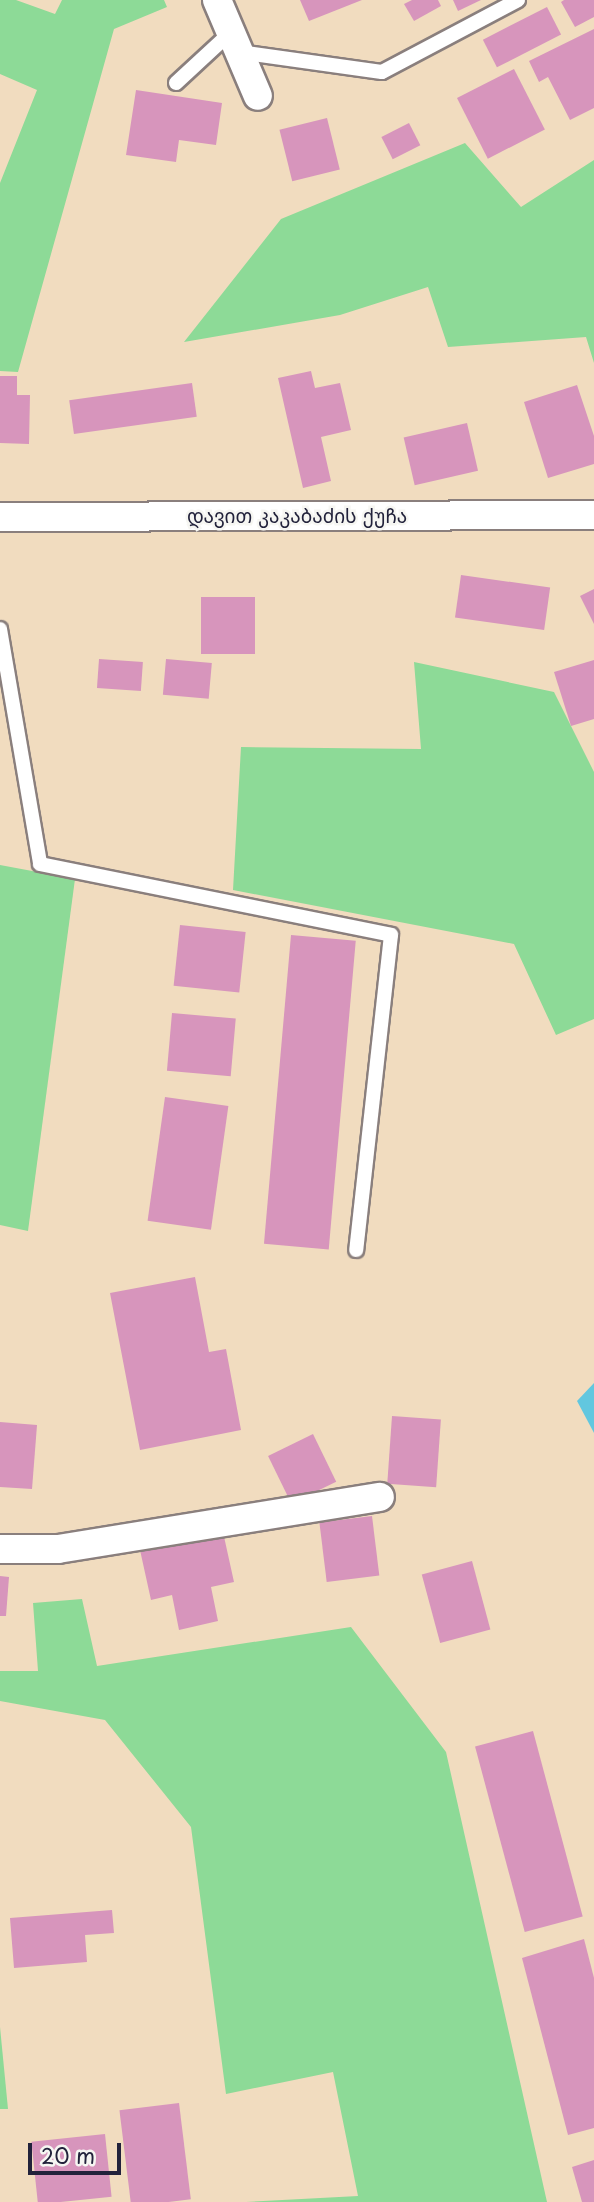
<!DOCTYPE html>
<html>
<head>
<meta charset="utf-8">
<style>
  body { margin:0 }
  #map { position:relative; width:594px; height:2202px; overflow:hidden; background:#f1dcbf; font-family:"Playpen Sans","Noto Sans Georgian",sans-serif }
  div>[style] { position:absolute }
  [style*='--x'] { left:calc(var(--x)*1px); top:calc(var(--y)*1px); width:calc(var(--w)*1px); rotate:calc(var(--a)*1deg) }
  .green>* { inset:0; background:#8dda97 }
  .water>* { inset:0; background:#62c7df }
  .building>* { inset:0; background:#d795bc; transform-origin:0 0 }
  .roads { filter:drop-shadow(2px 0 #8a7f7d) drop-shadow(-2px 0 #8a7f7d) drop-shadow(0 2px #8a7f7d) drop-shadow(0 -2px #8a7f7d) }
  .service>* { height:14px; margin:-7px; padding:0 7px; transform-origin:7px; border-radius:7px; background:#fff }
  .minor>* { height:28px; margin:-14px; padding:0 14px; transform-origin:14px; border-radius:14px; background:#fff }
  span { translate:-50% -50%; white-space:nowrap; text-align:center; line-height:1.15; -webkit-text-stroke:5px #f6f6f2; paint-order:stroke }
  .street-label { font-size:19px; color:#22223b }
  .scale { position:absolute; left:28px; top:2143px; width:93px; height:32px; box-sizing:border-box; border:4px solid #22223b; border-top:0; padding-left:9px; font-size:21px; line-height:24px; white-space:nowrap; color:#22223b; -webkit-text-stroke:5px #f6f6f2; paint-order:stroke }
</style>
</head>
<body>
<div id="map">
  <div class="green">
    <i style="clip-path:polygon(0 0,16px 0,55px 14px,62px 0,164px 0,167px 7px,114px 29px,18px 372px,0 371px,0 183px,37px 90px,0 74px)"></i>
    <i style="clip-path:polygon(465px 143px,521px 207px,594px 160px,594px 363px,586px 337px,448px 347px,428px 287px,340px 315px,184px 342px,281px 219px)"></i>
    <i style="clip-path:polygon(414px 662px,554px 692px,594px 772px,594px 1019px,556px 1035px,514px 944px,233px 890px,241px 747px,421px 749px)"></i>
    <i style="clip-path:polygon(0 865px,75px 879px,28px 1231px,0 1225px)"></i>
    <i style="clip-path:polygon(82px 1599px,97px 1666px,351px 1627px,446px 1752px,547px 2202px,246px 2202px,358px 2196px,333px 2072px,226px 2094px,191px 1827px,105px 1720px,0 1701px,0 1671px,38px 1671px,33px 1603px)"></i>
    <i style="clip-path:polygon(0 2027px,8px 2109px,0 2109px)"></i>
  </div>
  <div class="water">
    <i style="clip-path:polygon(594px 1383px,594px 1433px,577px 1401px)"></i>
  </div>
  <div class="building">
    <i style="clip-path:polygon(300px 0,362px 0,309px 21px)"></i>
    <i style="clip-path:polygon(412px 0,438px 0,441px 6px,414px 21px,404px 4px)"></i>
    <i style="clip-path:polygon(453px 0,481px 0,458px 11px)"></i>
    <i style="clip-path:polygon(564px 0,594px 0,594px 17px,575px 27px,561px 2px)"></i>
    <i style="left:547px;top:7px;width:31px;height:72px;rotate:63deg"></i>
    <i style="clip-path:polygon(594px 29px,594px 108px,570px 120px,548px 77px,539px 82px,529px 61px)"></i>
    <i style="left:514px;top:69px;width:68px;height:64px;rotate:63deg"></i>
    <i style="clip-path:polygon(136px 90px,222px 103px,216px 145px,179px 140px,176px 162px,126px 155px)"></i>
    <i style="left:327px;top:118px;width:53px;height:49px;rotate:76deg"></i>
    <i style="left:409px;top:123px;width:25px;height:31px;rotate:63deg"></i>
    <i style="clip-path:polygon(311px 371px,315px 388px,340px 383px,351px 430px,321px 437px,331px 481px,303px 488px,278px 378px)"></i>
    <i style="clip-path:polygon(0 376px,17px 376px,17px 395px,30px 395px,29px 444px,0 443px)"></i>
    <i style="left:192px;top:383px;width:34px;height:124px;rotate:82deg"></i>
    <i style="clip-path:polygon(577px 385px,594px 436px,594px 464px,548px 478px,524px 402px)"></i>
    <i style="left:467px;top:423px;width:49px;height:65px;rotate:77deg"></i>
    <i style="left:461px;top:575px;width:90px;height:43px;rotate:8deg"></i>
    <i style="clip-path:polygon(594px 589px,594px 624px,580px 596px)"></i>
    <i style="left:201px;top:597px;width:54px;height:57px"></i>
    <i style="left:99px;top:659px;width:44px;height:29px;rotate:4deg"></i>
    <i style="left:166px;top:659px;width:46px;height:36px;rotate:5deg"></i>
    <i style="clip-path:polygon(594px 660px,594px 719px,571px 726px,554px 672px)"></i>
    <i style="left:180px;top:925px;width:66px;height:61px;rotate:6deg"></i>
    <i style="left:291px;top:935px;width:65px;height:310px;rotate:5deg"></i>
    <i style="left:172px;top:1013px;width:64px;height:58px;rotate:5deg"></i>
    <i style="left:165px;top:1097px;width:64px;height:125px;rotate:8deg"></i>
    <i style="clip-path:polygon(195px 1277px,209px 1352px,226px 1349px,241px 1430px,140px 1450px,110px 1293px)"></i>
    <i style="left:392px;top:1416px;width:49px;height:68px;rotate:4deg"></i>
    <i style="clip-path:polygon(0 1422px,37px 1425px,32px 1489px,0 1487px)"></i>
    <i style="left:313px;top:1434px;width:53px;height:50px;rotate:64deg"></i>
    <i style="left:372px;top:1516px;width:60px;height:53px;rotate:83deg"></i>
    <i style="clip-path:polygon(223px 1532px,234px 1582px,211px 1587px,218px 1621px,179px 1630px,172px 1595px,151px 1600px,140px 1550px)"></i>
    <i style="left:472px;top:1561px;width:71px;height:52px;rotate:75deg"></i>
    <i style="clip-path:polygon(0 1576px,9px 1577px,6px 1616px,0 1616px)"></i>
    <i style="left:533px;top:1731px;width:192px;height:60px;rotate:75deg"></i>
    <i style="clip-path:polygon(112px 1910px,114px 1933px,85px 1935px,87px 1962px,14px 1968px,10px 1918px)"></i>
    <i style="clip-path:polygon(584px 1939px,594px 1978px,594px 2128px,568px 2135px,522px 1958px)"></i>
    <i style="left:179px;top:2103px;width:97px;height:60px;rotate:83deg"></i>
    <i style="left:105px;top:2134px;width:63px;height:74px;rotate:84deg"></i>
    <i style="clip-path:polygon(594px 2160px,594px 2202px,582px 2202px,572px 2167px)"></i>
  </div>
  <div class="roads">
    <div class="service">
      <i style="--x:239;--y:52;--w:144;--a:8"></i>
      <i style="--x:382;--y:72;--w:154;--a:-27.9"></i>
      <i style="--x:176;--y:83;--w:75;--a:-42.8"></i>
      <i style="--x:0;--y:629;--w:238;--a:80.3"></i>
      <i style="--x:40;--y:864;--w:358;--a:11.4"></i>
      <i style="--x:391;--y:935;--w:317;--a:96.3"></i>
    </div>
    <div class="minor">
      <i style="--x:217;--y:0;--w:104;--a:66.9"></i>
      <i style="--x:0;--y:517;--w:594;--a:-0.19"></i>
      <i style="--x:0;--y:1549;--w:58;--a:0"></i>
      <i style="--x:58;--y:1549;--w:326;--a:-9.2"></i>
    </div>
  </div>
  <div class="street-label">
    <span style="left:297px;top:516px">დავით კაკაბაძის ქუჩა</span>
  </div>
  <div class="scale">20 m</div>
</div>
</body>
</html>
